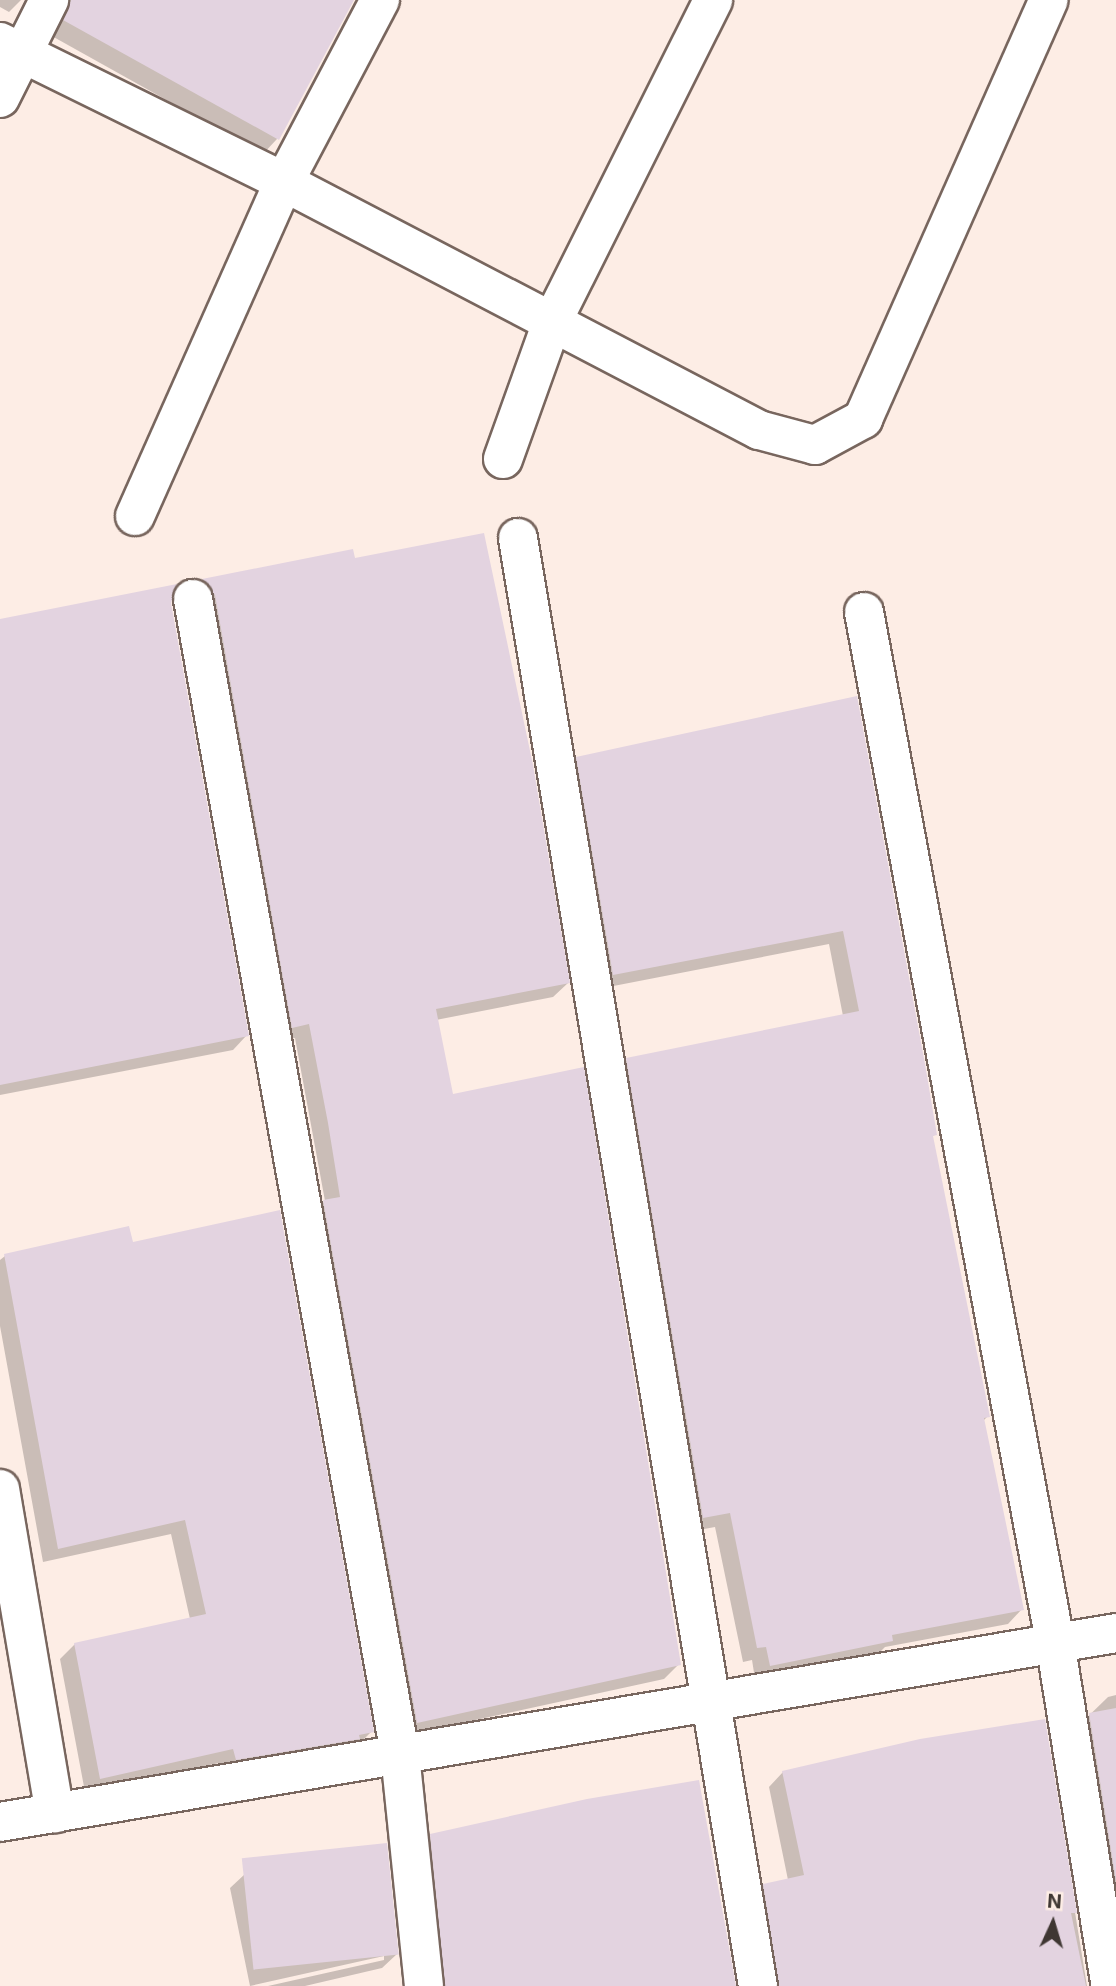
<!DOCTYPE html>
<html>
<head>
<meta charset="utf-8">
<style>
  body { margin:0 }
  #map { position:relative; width:1116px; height:1986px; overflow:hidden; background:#fdede5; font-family:Inter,sans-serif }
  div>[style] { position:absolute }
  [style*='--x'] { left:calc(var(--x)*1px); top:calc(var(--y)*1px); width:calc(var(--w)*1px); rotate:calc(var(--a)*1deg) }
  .shadow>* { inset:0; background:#0003 }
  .building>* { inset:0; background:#e3d3e0; transform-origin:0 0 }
  .roads { filter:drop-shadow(2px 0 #78665e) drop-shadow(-2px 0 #78665e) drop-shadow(0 2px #78665e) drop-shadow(0 -2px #78665e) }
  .minor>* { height:38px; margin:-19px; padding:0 19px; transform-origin:19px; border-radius:19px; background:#fff }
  span { translate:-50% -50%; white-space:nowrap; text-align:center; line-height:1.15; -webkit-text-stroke:5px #fdede5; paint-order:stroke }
  .north { position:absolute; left:1018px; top:1888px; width:70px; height:70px; -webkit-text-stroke:5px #fdede5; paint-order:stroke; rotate:4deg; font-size:19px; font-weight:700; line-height:28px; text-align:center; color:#3f3733 }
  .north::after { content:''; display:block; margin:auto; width:24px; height:32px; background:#3f3733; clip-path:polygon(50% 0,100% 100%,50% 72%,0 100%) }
</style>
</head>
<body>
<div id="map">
  <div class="shadow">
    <i style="clip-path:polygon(0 0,21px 0,9px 12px,0 7px)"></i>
    <i style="clip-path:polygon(47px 0,352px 0,277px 139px,263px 154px,50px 35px)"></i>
    <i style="clip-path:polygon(351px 551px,568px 983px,553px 997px,436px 1020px,451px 1096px,679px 1664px,664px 1679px,402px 1736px,309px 1217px,325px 1201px,295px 1038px,278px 1041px,188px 595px,203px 581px)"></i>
    <i style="clip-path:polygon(170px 603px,247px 1035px,233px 1050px,0 1095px,0 620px)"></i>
    <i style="clip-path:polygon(856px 698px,935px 1134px,931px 1138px,988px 1416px,983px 1421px,1022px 1609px,1008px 1624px,885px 1647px,877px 1655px,755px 1679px,752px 1660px,743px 1662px,715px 1527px,688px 1532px,613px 1075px,627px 1060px,843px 1016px,829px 944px,598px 989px,563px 773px,577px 758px)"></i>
    <i style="clip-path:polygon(131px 1245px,372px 1731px,357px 1746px,221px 1774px,219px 1763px,85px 1792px,60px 1659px,75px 1644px,190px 1619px,171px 1534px,43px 1562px,0 1326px,0 1260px,5px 1256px)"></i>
    <i style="clip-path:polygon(1116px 1695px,1116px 1982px,1075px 1729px,1108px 1697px)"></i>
    <i style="clip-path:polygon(1044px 1721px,1087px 1986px,764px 1986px,749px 1900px,764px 1885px,788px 1880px,769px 1787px,783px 1772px)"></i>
    <i style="clip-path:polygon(431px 1836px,734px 1986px,458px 1986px,451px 1953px,428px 1958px,416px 1851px)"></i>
    <i style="clip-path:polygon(245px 1874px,397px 1954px,382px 1968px,305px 1986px,268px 1986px,384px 1960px,384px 1956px,250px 1986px,230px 1888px)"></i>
  </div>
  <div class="building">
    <i style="clip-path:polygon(71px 0,354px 0,279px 140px,63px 20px)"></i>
    <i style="clip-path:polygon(484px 533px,533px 765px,570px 983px,436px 1009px,453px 1094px,584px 1067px,681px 1665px,417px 1723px,323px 1200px,340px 1197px,328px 1123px,309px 1024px,292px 1028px,215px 595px,202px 579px,353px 549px,355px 558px)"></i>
    <i style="clip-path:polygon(177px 584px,171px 603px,249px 1036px,0 1085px,0 619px)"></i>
    <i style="clip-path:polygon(857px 696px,925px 1064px,937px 1135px,933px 1136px,990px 1417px,984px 1418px,1024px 1610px,892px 1635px,893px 1641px,770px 1666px,766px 1647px,757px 1648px,730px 1513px,703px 1518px,626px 1058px,859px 1011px,843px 931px,613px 975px,576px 757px)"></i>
    <i style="clip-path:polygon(280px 1210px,374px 1732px,359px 1735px,360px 1739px,236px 1760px,233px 1749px,100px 1779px,74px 1643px,206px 1614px,185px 1520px,58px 1549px,4px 1254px,129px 1226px,133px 1242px)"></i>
    <i style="clip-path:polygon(1116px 1708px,1116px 1881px,1089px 1713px)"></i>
    <i style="clip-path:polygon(1045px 1719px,1077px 1913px,1071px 1913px,1086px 1986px,779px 1986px,763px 1884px,804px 1875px,782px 1771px,920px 1739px)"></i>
    <i style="clip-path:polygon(699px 1780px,736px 1986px,445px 1986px,430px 1834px,587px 1799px)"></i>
    <i style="left:387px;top:1843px;width:112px;height:146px;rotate:84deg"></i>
  </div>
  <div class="roads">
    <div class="minor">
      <i style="--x:0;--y:42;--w:317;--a:26.2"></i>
      <i style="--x:284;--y:182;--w:536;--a:27.57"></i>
      <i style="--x:759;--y:430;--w:58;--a:15"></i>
      <i style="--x:815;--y:445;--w:55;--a:-28.4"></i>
      <i style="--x:863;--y:419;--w:458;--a:-66.1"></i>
      <i style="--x:0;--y:98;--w:110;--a:-63.4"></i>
      <i style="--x:503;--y:459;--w:145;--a:-70.3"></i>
      <i style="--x:552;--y:322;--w:360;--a:-63.4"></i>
      <i style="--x:135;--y:516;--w:366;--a:-66"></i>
      <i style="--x:284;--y:182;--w:206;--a:-62.2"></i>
      <i style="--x:518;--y:538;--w:1468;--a:80.59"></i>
      <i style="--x:193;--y:599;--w:1173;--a:79.84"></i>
      <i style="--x:400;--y:1754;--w:233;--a:84.1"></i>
      <i style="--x:864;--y:612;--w:1048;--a:79.49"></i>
      <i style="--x:1055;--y:1642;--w:349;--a:80.8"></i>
      <i style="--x:0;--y:1489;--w:329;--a:80.4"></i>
      <i style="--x:0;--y:1822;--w:1132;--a:-9.61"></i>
    </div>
  </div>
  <div class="north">N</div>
</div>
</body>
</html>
